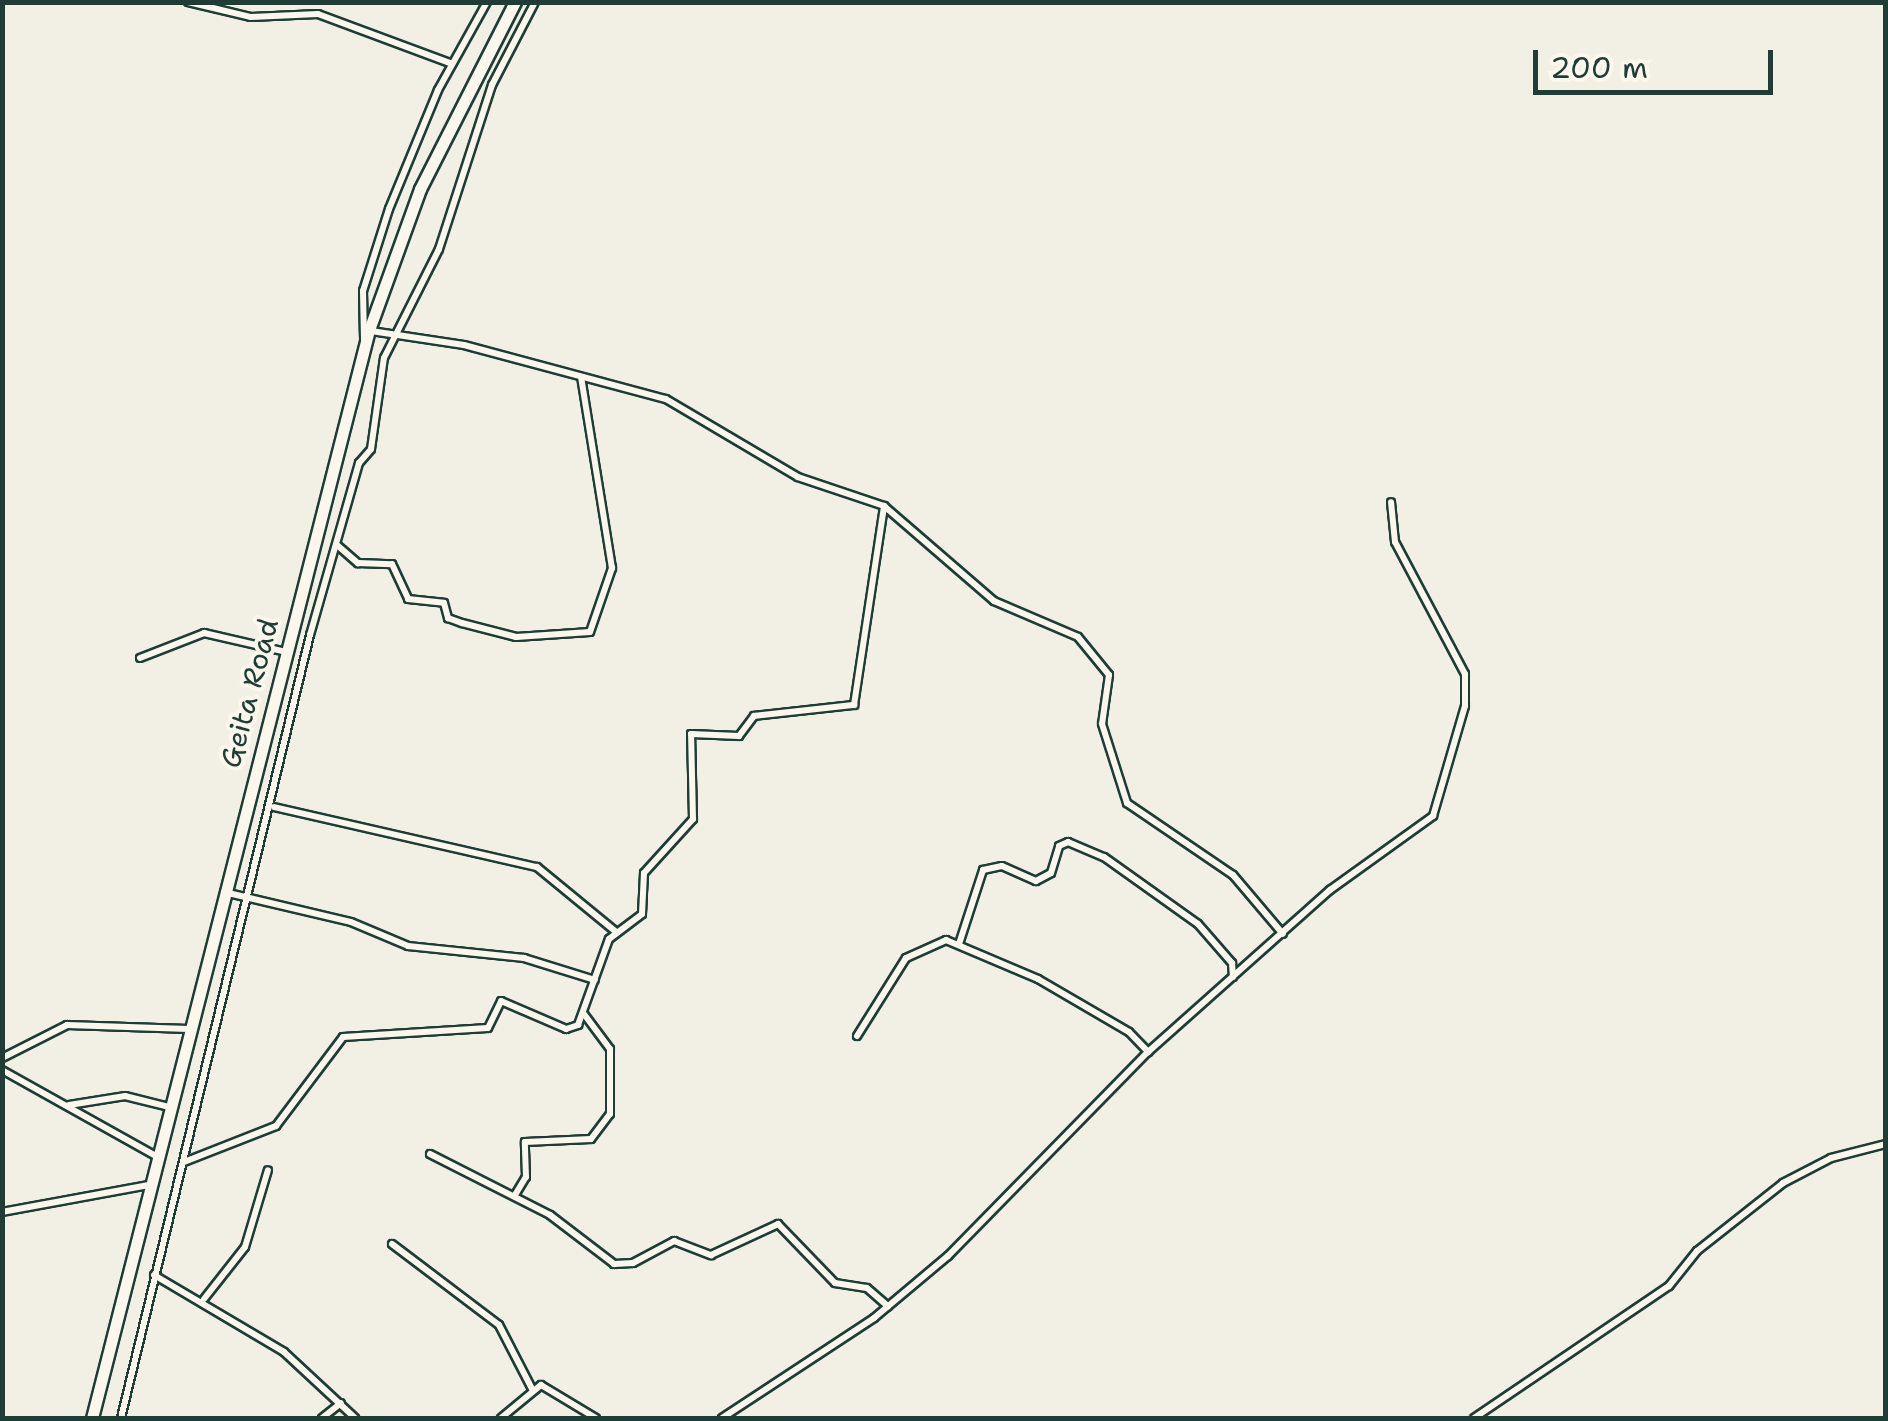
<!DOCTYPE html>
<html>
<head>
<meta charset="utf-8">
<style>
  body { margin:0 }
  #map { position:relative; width:1888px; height:1421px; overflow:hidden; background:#f2f0e5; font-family:"Shantell Sans",sans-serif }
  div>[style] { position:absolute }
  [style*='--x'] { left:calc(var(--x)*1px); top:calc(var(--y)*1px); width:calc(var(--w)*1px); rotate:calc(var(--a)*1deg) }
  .roads { filter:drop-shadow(2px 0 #1f3d34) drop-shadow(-2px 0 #1f3d34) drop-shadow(0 2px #1f3d34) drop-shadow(0 -2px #1f3d34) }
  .minor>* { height:6px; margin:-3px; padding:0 3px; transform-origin:3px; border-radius:3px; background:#fbf7ec }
  .trunk>* { height:11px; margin:-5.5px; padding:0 5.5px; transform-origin:5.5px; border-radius:5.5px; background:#fbf7ec }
  span { translate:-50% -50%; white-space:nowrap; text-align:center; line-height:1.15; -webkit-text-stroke:8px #fbf7ec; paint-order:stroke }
  .street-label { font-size:28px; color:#1f3d34 }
  .frame { position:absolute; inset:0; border:5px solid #1f3d34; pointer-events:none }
  .scale { position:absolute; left:1533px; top:50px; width:240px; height:45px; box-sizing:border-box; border:5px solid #1f3d34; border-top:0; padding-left:12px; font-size:30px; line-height:35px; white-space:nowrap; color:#1f3d34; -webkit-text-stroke:8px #fbf7ec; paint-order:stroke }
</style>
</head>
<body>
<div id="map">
  <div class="roads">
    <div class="minor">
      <i style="--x:188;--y:2;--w:65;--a:13.4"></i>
      <i style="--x:251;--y:17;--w:67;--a:-2.6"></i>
      <i style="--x:318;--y:14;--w:141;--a:20.4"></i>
      <i style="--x:371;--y:331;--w:94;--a:8.6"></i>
      <i style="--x:464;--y:345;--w:209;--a:15"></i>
      <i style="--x:666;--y:399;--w:153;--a:30.6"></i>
      <i style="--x:798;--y:477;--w:91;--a:18.6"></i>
      <i style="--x:884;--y:506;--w:145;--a:40.8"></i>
      <i style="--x:994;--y:601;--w:91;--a:23.2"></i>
      <i style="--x:1078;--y:637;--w:49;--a:50.8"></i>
      <i style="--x:1109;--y:675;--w:49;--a:98.1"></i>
      <i style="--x:1102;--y:724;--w:83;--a:72.4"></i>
      <i style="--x:1127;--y:803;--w:128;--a:34.2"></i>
      <i style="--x:1233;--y:875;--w:77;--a:49.7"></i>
      <i style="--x:364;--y:339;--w:48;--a:-91.2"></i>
      <i style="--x:363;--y:291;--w:86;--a:-72.4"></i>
      <i style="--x:389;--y:209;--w:129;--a:-67.6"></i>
      <i style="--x:438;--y:90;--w:101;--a:-60.9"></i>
      <i style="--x:337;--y:545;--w:28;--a:41"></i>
      <i style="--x:358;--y:563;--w:34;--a:2"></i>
      <i style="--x:392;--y:564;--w:38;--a:65"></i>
      <i style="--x:408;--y:599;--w:36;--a:6"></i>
      <i style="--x:444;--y:603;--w:16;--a:75"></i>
      <i style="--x:448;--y:618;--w:15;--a:20"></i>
      <i style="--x:462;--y:623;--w:56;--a:14.5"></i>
      <i style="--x:516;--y:637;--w:74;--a:-3.9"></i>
      <i style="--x:590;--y:632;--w:68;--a:-71"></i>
      <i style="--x:612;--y:568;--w:193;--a:-99.2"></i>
      <i style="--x:140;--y:658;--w:69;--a:-21.3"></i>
      <i style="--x:204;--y:633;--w:84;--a:13"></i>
      <i style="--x:274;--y:807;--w:270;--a:12.9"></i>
      <i style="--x:537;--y:867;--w:102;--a:39.4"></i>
      <i style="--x:224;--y:892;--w:130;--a:13.3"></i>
      <i style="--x:351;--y:922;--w:62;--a:22.8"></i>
      <i style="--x:408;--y:946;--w:117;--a:5.9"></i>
      <i style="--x:524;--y:958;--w:74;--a:17.2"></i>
      <i style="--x:959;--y:944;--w:78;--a:-72"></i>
      <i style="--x:983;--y:870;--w:19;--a:-12"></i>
      <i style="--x:1002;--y:866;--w:37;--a:24"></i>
      <i style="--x:1036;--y:881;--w:17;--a:-28"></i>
      <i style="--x:1051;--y:873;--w:28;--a:-73"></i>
      <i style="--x:1059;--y:846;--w:10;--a:-24"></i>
      <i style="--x:1068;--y:842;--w:39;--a:23"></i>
      <i style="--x:1104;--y:857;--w:115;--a:35.5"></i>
      <i style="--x:1198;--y:924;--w:52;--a:48.9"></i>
      <i style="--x:1232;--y:963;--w:14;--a:86"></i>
      <i style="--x:857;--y:1036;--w:92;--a:-57.9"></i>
      <i style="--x:906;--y:958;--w:44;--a:-24.2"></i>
      <i style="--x:946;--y:940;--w:100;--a:23"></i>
      <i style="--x:1038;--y:979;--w:105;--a:30.2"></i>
      <i style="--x:1129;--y:1032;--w:28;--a:46"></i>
      <i style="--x:2;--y:1058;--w:73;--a:-26.9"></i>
      <i style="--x:67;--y:1025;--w:122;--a:1.9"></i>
      <i style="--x:2;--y:1070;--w:176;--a:29.2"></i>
      <i style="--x:69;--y:1105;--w:57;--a:-9.1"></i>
      <i style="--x:125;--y:1096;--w:45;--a:14"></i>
      <i style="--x:430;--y:1154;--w:135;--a:26.9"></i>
      <i style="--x:550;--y:1215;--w:81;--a:37.4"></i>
      <i style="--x:614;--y:1264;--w:19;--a:-3"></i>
      <i style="--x:633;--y:1263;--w:47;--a:-28.2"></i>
      <i style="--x:674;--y:1241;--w:40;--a:21"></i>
      <i style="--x:711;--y:1255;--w:74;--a:-24.8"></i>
      <i style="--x:778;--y:1224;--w:82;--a:46"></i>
      <i style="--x:835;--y:1283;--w:32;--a:9"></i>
      <i style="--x:867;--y:1288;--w:28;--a:41"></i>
      <i style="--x:184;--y:1162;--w:99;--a:-21.4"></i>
      <i style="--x:276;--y:1126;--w:111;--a:-53"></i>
      <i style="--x:343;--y:1037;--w:145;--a:-3.6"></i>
      <i style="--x:488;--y:1028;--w:30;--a:-64"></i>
      <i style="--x:501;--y:1001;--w:71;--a:23.3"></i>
      <i style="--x:566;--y:1029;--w:13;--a:-18"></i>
      <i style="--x:578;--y:1025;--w:91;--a:-70.2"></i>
      <i style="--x:609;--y:939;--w:41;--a:-37.1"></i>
      <i style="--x:642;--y:914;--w:41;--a:-87.2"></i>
      <i style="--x:644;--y:873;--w:73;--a:-47.8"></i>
      <i style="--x:693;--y:819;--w:85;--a:-91.3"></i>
      <i style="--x:691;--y:734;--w:48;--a:2.4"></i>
      <i style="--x:739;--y:736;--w:25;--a:-53"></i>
      <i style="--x:754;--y:716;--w:101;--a:-6.3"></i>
      <i style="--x:854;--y:705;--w:201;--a:-81.4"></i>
      <i style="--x:515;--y:1195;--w:21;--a:-59"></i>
      <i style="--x:526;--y:1177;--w:35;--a:-92"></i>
      <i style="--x:525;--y:1142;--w:66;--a:-2.6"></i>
      <i style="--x:591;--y:1139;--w:31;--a:-53"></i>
      <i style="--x:610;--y:1114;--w:65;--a:-90"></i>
      <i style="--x:610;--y:1049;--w:44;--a:-126.6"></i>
      <i style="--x:2;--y:1212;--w:149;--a:-10.4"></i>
      <i style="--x:392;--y:1244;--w:134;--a:37.1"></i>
      <i style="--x:499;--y:1325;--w:72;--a:62.7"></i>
      <i style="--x:154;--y:1275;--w:151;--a:30.6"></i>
      <i style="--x:284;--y:1352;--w:97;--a:42.9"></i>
      <i style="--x:204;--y:1299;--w:66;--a:-51.7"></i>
      <i style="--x:245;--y:1247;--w:80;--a:-73.4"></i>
      <i style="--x:121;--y:1418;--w:805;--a:-76.43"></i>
      <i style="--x:310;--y:635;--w:179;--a:-74.1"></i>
      <i style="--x:359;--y:463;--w:18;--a:-49"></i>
      <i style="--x:371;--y:449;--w:92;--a:-81.9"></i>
      <i style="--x:384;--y:358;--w:122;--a:-63.2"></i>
      <i style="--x:439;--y:249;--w:172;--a:-72.1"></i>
      <i style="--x:492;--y:85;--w:93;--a:-62.6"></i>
      <i style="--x:322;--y:1418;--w:24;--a:-38"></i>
      <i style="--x:501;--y:1418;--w:52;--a:-39.5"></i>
      <i style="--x:541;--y:1385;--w:64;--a:31"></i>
      <i style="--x:722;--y:1418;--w:182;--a:-33.3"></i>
      <i style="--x:874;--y:1318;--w:97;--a:-40"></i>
      <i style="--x:948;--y:1256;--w:286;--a:-45.6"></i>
      <i style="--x:1148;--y:1052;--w:244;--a:-41.7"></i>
      <i style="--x:1330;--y:890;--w:127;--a:-35.7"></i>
      <i style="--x:1433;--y:816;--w:115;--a:-73.8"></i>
      <i style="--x:1465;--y:706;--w:32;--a:-90"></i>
      <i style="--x:1465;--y:674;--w:149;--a:-117.9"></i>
      <i style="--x:1395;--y:542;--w:40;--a:-95.7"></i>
      <i style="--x:1474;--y:1418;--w:235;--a:-34.1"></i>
      <i style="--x:1669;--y:1286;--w:45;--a:-51.3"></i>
      <i style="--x:1697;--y:1251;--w:110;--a:-38.3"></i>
      <i style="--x:1783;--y:1183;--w:54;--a:-27.5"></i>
      <i style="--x:1831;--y:1158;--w:57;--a:-14.3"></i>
    </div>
    <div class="trunk">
      <i style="--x:92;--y:1418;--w:1123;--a:-75.72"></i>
      <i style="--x:369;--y:330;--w:150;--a:-70.1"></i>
      <i style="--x:420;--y:189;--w:210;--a:-63.1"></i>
    </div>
  </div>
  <div class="street-label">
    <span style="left:249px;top:693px;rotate:-75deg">Geita Road</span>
  </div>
  <div class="frame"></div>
  <div class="scale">200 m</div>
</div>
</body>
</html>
